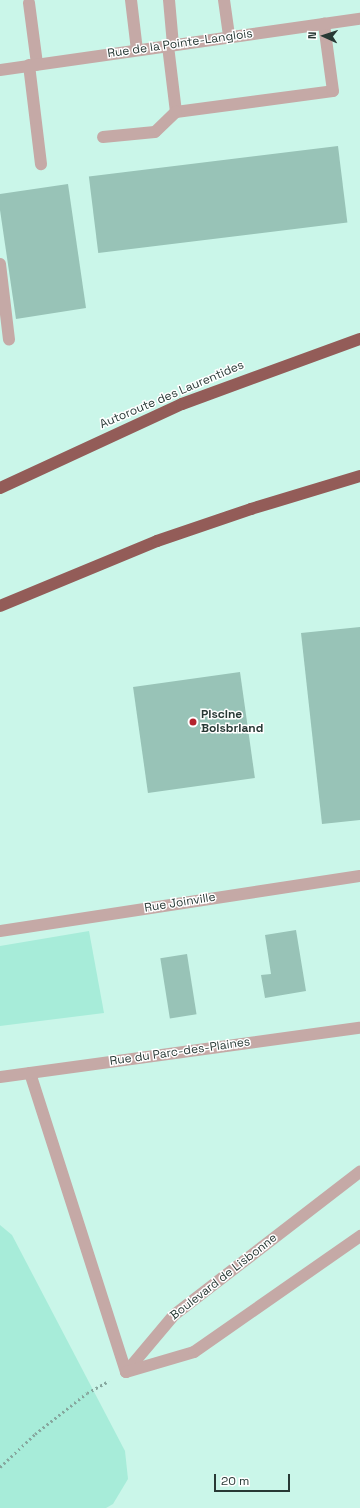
<!DOCTYPE html>
<html>
<head>
<meta charset="utf-8">
<style>
  body { margin:0 }
  #map { position:relative; width:360px; height:1508px; overflow:hidden; background:#caf6e9; font-family:"Space Grotesk",sans-serif }
  div>[style] { position:absolute }
  [style*='--x'] { left:calc(var(--x)*1px); top:calc(var(--y)*1px); width:calc(var(--w)*1px); rotate:calc(var(--a)*1deg) }
  .green>* { inset:0; background:#a7ecd9 }
  .building>* { inset:0; background:#98c3b7; transform-origin:0 0 }
  .path>* { height:2.5px; margin-top:-1.25px; transform-origin:0; background:repeating-linear-gradient(90deg,#86a79e 0 2px,transparent 0 5px) }
  .lane>* { height:12px; margin:-6px; padding:0 6px; transform-origin:6px; border-radius:6px; background:#c5a9a6 }
  .street>* { height:12px; margin:-6px; padding:0 6px; transform-origin:6px; border-radius:6px; background:#c5a9a6 }
  .highway>* { height:12px; margin:-6px; padding:0 6px; transform-origin:6px; border-radius:6px; background:#935c58 }
  .dots>* { width:11px; height:11px; translate:-50% -50%; box-sizing:border-box; border:2px solid #fff; border-radius:50% }
  span { translate:-50% -50%; white-space:nowrap; text-align:center; line-height:1.15; -webkit-text-stroke:3px #fff; paint-order:stroke }
  .street-label { font-size:12px; color:#283935 }
  .poi-label { font-size:12px; color:#283935; font-weight:700 }
  .left { translate:0 -50%; text-align:left }
  .north { position:absolute; left:304px; top:16px; width:40px; height:40px; -webkit-text-stroke:3px #fff; paint-order:stroke; rotate:273deg; font-size:11px; font-weight:700; line-height:16px; text-align:center; color:#283935 }
  .north::after { content:''; display:block; margin:auto; width:14px; height:18px; background:#283935; clip-path:polygon(50% 0,100% 100%,50% 72%,0 100%) }
  .scale { position:absolute; left:214px; top:1474px; width:76px; height:18px; box-sizing:border-box; border:2px solid #283935; border-top:0; padding-left:5px; font-size:12px; line-height:14px; white-space:nowrap; color:#283935; -webkit-text-stroke:3px #fff; paint-order:stroke }
</style>
</head>
<body>
<div id="map">
  <div class="green">
    <i style="clip-path:polygon(89px 931px,104px 1013px,0 1026px,0 946px)"></i>
    <i style="clip-path:polygon(0 1225px,12px 1235px,125px 1451px,128px 1479px,113px 1504px,106px 1508px,0 1508px)"></i>
  </div>
  <div class="building">
    <i style="left:338px;top:146px;width:77px;height:251px;rotate:83deg"></i>
    <i style="clip-path:polygon(68px 184px,86px 308px,16px 319px,0 210px,0 194px)"></i>
    <i style="clip-path:polygon(360px 627px,360px 820px,322px 824px,301px 633px)"></i>
    <i style="left:240px;top:672px;width:107px;height:108px;rotate:82deg"></i>
    <i style="clip-path:polygon(296px 930px,306px 991px,265px 998px,261px 975px,271px 974px,265px 935px)"></i>
    <i style="left:187px;top:954px;width:61px;height:27px;rotate:81deg"></i>
  </div>
  <div class="path">
    <i style="--x:0;--y:1467;--w:48;--a:-43.3"></i>
    <i style="--x:35;--y:1434;--w:66;--a:-38.3"></i>
    <i style="--x:87;--y:1393;--w:25;--a:-29"></i>
  </div>
  <div class="lane">
    <i style="--x:131;--y:0;--w:50;--a:83.2"></i>
    <i style="--x:169;--y:0;--w:45;--a:84.9"></i>
    <i style="--x:224;--y:0;--w:37;--a:82"></i>
    <i style="--x:29;--y:3;--w:62;--a:82.5"></i>
    <i style="--x:168;--y:46;--w:66;--a:83.1"></i>
    <i style="--x:176;--y:112;--w:158;--a:-7.6"></i>
    <i style="--x:333;--y:91;--w:68;--a:-97.7"></i>
    <i style="--x:29;--y:65;--w:100;--a:83.1"></i>
    <i style="--x:103;--y:137;--w:52;--a:-5.5"></i>
    <i style="--x:155;--y:132;--w:29;--a:-44"></i>
    <i style="--x:0;--y:264;--w:76;--a:83.2"></i>
    <i style="--x:30;--y:1073;--w:314;--a:72.2"></i>
    <i style="--x:0;--y:1077;--w:363;--a:-7.8"></i>
  </div>
  <div class="street">
    <i style="--x:0;--y:70;--w:364;--a:-8.1"></i>
    <i style="--x:0;--y:931;--w:364;--a:-8.7"></i>
    <i style="--x:126;--y:1372;--w:75;--a:-49.9"></i>
    <i style="--x:174;--y:1315;--w:235;--a:-37.6"></i>
    <i style="--x:126;--y:1372;--w:71;--a:-16.4"></i>
    <i style="--x:194;--y:1352;--w:203;--a:-34.9"></i>
  </div>
  <div class="highway">
    <i style="--x:0;--y:488;--w:200;--a:-24.8"></i>
    <i style="--x:182;--y:404;--w:189;--a:-20.1"></i>
    <i style="--x:0;--y:606;--w:170;--a:-22.5"></i>
    <i style="--x:157;--y:541;--w:99;--a:-18.8"></i>
    <i style="--x:251;--y:509;--w:114;--a:-16.8"></i>
  </div>
  <div class="dots">
    <i style="left:193px;top:722px;background:#b4232d"></i>
  </div>
  <div class="street-label">
    <span style="left:180px;top:44px;rotate:-8deg">Rue de la Pointe-Langlois</span>
    <span style="left:172px;top:395px;rotate:-23deg">Autoroute des Laurentides</span>
    <span style="left:180px;top:903px;rotate:-9deg">Rue Joinville</span>
    <span style="left:180px;top:1052px;rotate:-8deg">Rue du Parc-des-Plaines</span>
    <span style="left:224px;top:1277px;rotate:-38deg">Boulevard de Lisbonne</span>
  </div>
  <div class="poi-label">
    <span class="left" style="left:201px;top:722px">Piscine<br>Boisbriand</span>
  </div>
  <div class="north">N</div>
  <div class="scale">20 m</div>
</div>
</body>
</html>
